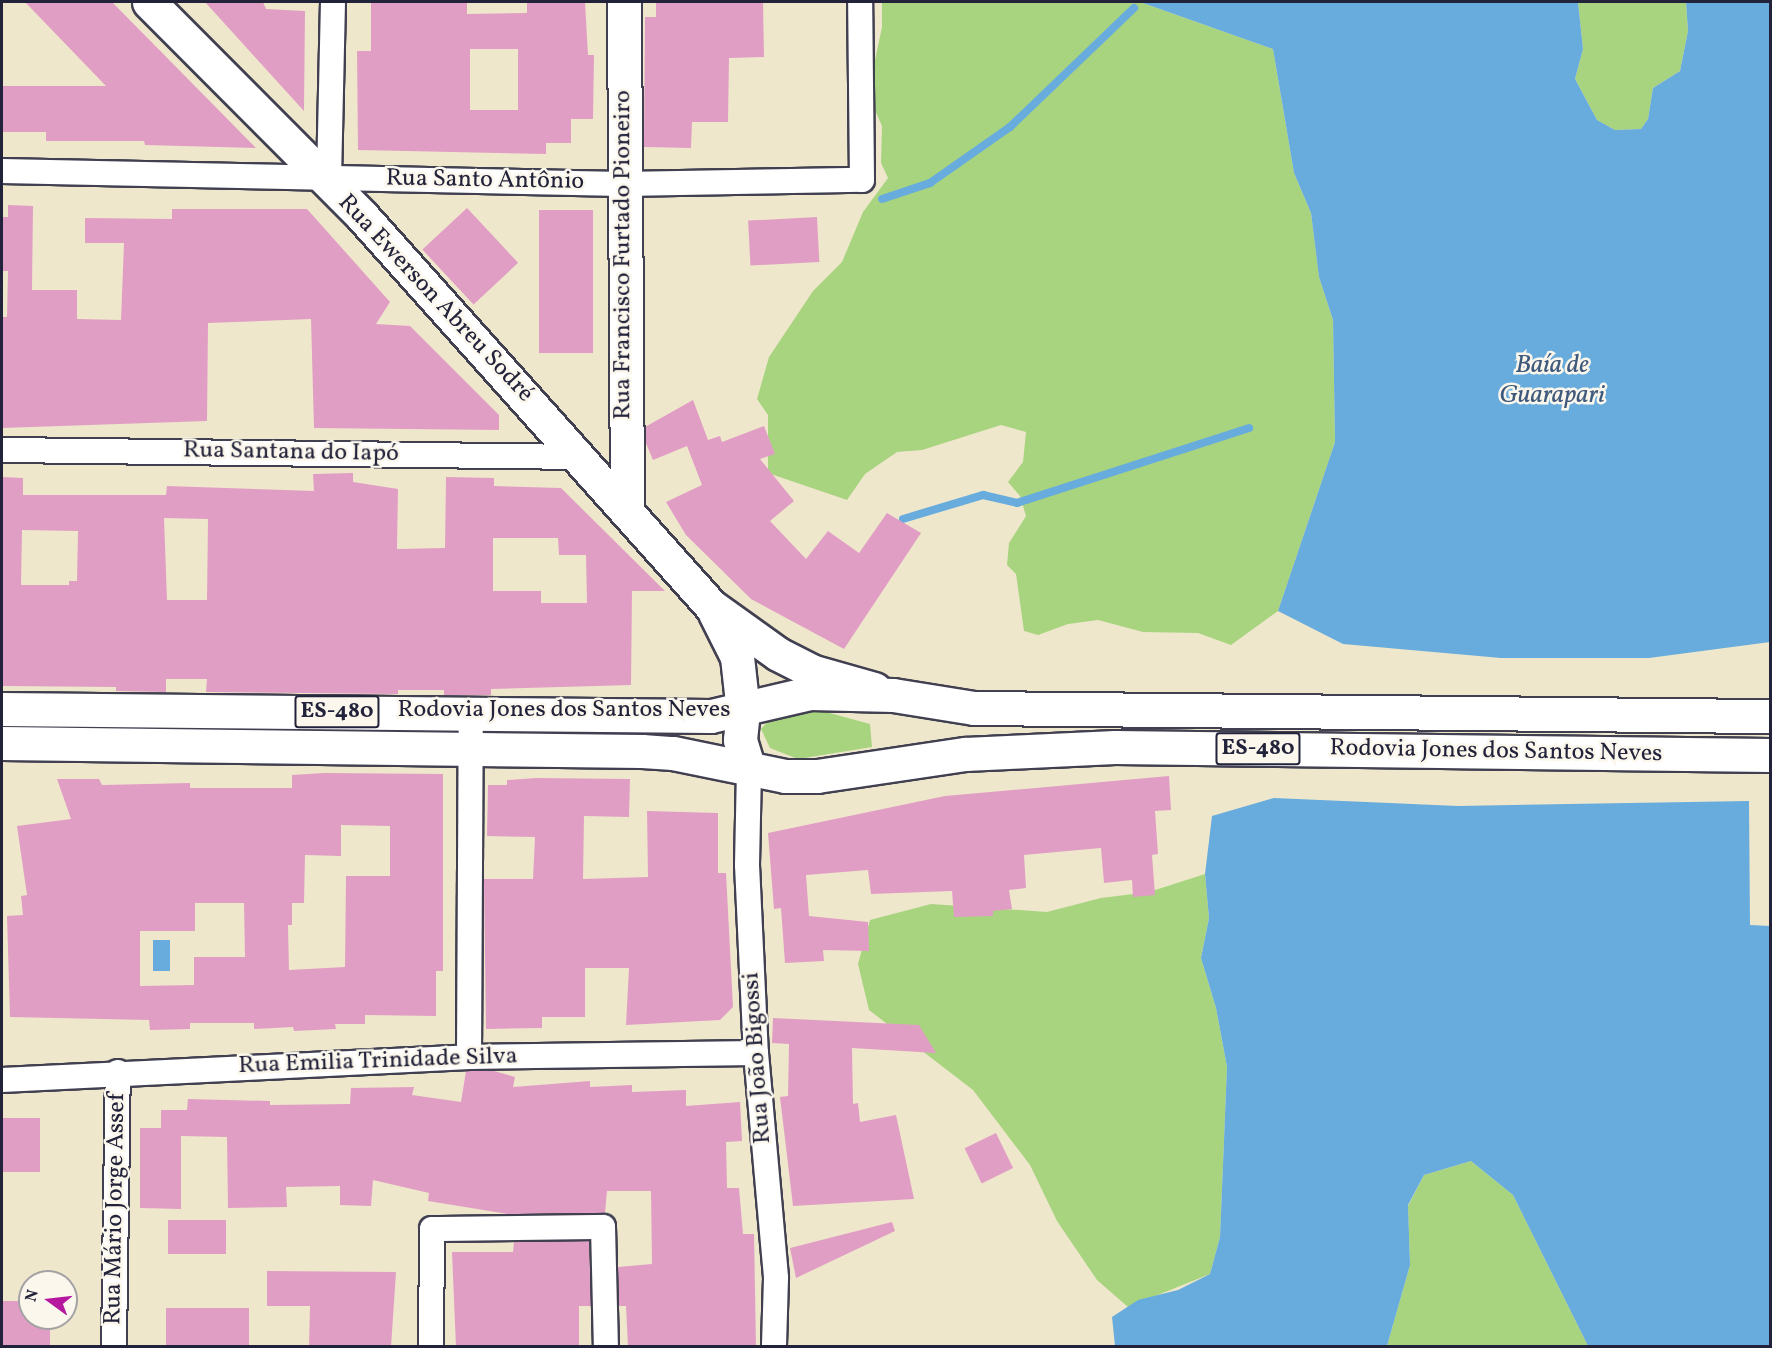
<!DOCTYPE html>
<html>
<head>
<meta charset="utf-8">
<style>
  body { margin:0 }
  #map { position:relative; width:1772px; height:1348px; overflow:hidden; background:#efe7cc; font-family:Vollkorn,serif }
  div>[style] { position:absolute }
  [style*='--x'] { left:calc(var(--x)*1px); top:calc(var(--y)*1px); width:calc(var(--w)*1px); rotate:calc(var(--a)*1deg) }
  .green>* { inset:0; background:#a8d480 }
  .water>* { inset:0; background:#67acdd; transform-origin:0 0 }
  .stream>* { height:8px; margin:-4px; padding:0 4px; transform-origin:4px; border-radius:4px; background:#67acdd }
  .building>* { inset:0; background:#e19ec4; transform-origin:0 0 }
  .roads { filter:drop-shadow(2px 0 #414051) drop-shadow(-2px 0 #414051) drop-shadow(0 2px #414051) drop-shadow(0 -2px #414051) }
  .street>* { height:24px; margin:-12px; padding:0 12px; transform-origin:12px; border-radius:12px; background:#fff }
  .secondary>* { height:33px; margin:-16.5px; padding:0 16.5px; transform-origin:16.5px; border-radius:16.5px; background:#fff }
  .primary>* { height:33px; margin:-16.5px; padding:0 16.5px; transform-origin:16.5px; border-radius:16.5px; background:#fff }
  span { translate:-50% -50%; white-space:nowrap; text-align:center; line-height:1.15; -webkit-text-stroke:5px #fbf7ec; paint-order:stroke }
  .shield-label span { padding:2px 4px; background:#fbf7ec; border:2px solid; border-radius:4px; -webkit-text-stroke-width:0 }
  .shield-label { font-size:22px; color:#22223b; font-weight:700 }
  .street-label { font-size:24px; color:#22223b }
  .water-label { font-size:26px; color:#3e597c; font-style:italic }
  .frame { position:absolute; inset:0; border:3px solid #22223b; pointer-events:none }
  .north { position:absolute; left:18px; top:1270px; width:60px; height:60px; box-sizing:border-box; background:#fbf7ec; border:2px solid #a4a2a5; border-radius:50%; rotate:285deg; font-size:16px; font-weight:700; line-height:24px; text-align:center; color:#22223b }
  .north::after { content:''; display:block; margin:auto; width:21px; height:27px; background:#b5179e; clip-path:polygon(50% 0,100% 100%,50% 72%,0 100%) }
</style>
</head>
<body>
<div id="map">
  <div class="green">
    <i style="clip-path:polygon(882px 2px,1140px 2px,1273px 49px,1294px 173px,1311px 213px,1319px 277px,1333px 320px,1335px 442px,1278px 611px,1231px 645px,1198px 633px,1143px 632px,1098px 620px,1068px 624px,1038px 635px,1024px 631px,1016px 574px,1007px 565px,1009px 543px,1026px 516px,1020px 496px,1008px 482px,1023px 462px,1026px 432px,1001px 425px,922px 450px,897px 452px,865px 474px,847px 500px,768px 473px,768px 415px,757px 399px,769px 357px,813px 291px,842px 262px,863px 212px,888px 178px,881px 163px,882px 126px,874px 108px,872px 74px,882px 27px)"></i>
    <i style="clip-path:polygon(1578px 2px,1686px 2px,1688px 31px,1680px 71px,1653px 88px,1648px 119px,1641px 129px,1615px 130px,1597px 120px,1575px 79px,1583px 49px)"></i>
    <i style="clip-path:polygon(804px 706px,870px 724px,872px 747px,798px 759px,770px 748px,761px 729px,777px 711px)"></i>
    <i style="clip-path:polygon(1205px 874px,1209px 918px,1201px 958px,1216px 1008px,1227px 1067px,1220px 1237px,1210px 1274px,1128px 1307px,1097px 1280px,1057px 1221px,1030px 1165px,973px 1090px,869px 1010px,858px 964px,870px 920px,931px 904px,1047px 912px,1101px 898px,1149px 892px)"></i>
    <i style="clip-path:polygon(1471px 1161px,1513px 1195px,1588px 1346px,1387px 1346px,1410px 1265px,1408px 1206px,1424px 1175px)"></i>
  </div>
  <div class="water">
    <i style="clip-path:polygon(1140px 2px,1578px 2px,1583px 49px,1575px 79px,1597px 120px,1615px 130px,1641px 129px,1648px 119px,1653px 88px,1680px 71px,1688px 31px,1686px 2px,1770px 2px,1770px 642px,1649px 658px,1501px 658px,1343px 644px,1278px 611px,1335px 442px,1333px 320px,1319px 277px,1311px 213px,1294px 173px,1273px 49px)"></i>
    <i style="clip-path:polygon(1274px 798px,1458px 806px,1749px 801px,1750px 925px,1770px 926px,1770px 1346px,1588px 1346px,1513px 1195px,1471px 1161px,1424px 1175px,1408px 1205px,1410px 1265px,1387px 1346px,1115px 1346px,1112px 1317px,1138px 1300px,1178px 1290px,1210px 1274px,1220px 1237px,1227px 1067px,1216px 1008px,1201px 958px,1209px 918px,1205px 874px,1212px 816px)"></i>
    <i style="left:170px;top:940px;width:31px;height:17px;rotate:90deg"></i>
  </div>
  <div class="stream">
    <i style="--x:882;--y:199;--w:51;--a:-18.4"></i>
    <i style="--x:930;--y:183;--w:98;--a:-35"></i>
    <i style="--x:1010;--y:127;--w:172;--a:-43.8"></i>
    <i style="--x:903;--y:519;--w:84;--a:-16.7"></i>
    <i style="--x:983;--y:495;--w:35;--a:13"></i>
    <i style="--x:1017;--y:503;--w:244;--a:-17.9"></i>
  </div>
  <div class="building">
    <i style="clip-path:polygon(25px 2px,112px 2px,256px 148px,145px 145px,144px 141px,46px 141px,46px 132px,2px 132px,2px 86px,106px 86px)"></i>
    <i style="clip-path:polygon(205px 2px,263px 2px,266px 9px,305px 11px,304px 111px)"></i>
    <i style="clip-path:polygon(evenodd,371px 2px,467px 2px,467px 14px,527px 13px,527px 2px,585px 2px,588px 55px,594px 55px,593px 119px,571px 119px,571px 143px,546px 143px,546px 154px,358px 150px,357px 51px,371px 51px,371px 2px,470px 49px,518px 49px,518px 110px,470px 110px,470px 49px)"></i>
    <i style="clip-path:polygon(656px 2px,763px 2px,764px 57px,729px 58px,728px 122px,692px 122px,691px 148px,644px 147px,645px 17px,656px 17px)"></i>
    <i style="clip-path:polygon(8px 205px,33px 206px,32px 290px,77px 290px,77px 319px,121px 320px,124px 243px,85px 243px,85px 218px,172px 219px,172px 209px,307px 209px,390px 302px,376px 324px,410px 326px,499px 415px,499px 430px,314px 428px,311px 319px,208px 323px,207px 421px,2px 428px,2px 317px,7px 317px,8px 271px,2px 271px,2px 217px,8px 217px)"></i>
    <i style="left:467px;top:208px;width:75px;height:61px;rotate:47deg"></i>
    <i style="left:593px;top:210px;width:143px;height:54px;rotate:90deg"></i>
    <i style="left:817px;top:217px;width:45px;height:69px;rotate:87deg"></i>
    <i style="clip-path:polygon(693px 400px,708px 440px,720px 436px,722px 442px,764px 426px,775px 454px,760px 459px,794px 501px,770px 521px,806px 559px,828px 531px,859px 553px,887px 513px,921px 533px,844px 649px,751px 599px,686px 535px,666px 502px,702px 485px,687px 446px,653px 460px,645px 441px,645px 427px)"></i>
    <i style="clip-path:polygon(evenodd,353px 473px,353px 482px,398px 489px,397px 549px,445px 548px,446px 477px,494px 478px,494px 486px,561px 488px,665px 591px,632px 591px,631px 685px,491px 689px,491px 695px,444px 695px,444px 690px,398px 690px,398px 694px,206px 692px,207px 679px,166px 679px,166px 692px,116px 691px,116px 687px,2px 686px,2px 477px,23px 478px,23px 495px,166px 495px,167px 486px,314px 491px,313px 474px,353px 473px,164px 518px,208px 519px,207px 600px,167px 600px,164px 518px,353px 473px,22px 530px,78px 531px,77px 581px,69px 581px,69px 585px,21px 585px,22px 530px,353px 473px,493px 538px,558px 538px,559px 555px,586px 555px,587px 603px,541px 603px,541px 591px,493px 591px,493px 538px)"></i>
    <i style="clip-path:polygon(evenodd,324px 773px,443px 774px,443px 971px,436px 971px,436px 1016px,365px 1015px,365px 1024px,335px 1024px,336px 1029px,294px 1031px,293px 1027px,254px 1029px,254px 1023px,190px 1023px,190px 1029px,150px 1030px,149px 1020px,10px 1017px,7px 916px,23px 915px,21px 896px,27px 895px,17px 826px,71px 819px,57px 779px,99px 779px,102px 785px,190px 783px,190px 788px,292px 788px,292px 775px,324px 773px,341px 825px,390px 826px,390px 876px,346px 876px,345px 967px,289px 970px,288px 925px,292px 925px,292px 903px,304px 903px,305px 855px,341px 856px,341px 825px,324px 773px,195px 903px,244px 903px,245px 957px,194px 957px,194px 985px,140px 986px,140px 931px,195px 931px,195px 903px)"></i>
    <i style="clip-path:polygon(1169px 776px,1171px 810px,1155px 811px,1158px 854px,1152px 855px,1155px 895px,1133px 897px,1132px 880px,1104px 883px,1101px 848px,1024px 855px,1026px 888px,1009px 890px,1012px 909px,993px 911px,993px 916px,954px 917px,952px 891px,871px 894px,868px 870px,806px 875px,809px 916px,868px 922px,869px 951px,823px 950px,824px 961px,785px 963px,781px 908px,774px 909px,768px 833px,945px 796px)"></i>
    <i style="clip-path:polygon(536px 778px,630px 779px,629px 817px,584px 816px,583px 879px,648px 877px,647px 811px,718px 813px,718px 873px,726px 873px,733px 1007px,720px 1020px,626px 1025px,629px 968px,585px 968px,585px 1017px,542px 1017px,542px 1028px,486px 1029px,484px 879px,533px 879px,535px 837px,487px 836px,488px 785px,507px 785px,507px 780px)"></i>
    <i style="clip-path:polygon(773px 1018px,919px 1025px,936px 1053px,852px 1048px,853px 1104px,858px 1103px,860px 1122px,896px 1115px,914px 1199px,793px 1206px,780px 1097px,788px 1096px,789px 1044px,772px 1043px)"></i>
    <i style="clip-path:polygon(466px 1071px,494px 1071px,515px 1077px,513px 1087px,590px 1081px,590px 1087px,632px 1085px,632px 1092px,686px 1090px,686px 1106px,740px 1102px,742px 1141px,726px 1142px,727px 1188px,739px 1188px,743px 1234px,754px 1234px,756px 1347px,628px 1347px,626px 1306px,619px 1306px,618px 1267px,652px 1264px,651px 1191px,607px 1191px,605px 1213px,508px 1214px,428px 1201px,429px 1193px,373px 1180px,371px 1206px,340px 1205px,340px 1186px,286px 1187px,287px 1207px,228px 1208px,227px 1137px,181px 1136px,181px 1209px,140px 1208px,140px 1128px,161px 1128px,161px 1110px,187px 1110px,188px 1099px,270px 1101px,270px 1105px,350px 1104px,351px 1088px,414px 1087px,412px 1095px,461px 1102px)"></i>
    <i style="left:2px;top:1118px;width:38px;height:54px"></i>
    <i style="left:996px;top:1133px;width:39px;height:35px;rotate:64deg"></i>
    <i style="left:168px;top:1220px;width:58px;height:34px"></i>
    <i style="clip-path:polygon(892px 1222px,895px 1231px,796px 1278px,790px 1248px)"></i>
    <i style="clip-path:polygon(589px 1241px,591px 1306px,579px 1306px,579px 1347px,456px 1347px,452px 1252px,513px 1252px,514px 1242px)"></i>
    <i style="clip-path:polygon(267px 1271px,396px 1272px,391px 1347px,309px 1347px,310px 1306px,267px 1306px)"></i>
    <i style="clip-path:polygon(2px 1301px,30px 1301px,30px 1318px,50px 1318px,50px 1347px,2px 1347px)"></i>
    <i style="left:249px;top:1308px;width:39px;height:83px;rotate:90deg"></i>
  </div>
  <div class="roads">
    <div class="street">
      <i style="--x:2;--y:171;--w:621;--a:1.2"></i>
      <i style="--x:623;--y:184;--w:239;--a:-1"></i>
      <i style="--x:862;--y:180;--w:178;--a:-90.6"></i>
      <i style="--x:329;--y:178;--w:176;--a:-88.7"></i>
      <i style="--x:2;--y:450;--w:578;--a:0.69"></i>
      <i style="--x:749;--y:769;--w:96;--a:91.2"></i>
      <i style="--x:747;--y:865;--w:188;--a:87.3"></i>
      <i style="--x:756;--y:1053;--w:226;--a:84.9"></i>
      <i style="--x:776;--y:1278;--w:68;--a:91.7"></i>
      <i style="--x:469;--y:1057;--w:344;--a:-89.7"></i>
      <i style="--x:2;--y:1080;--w:468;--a:-2.8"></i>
      <i style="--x:469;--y:1057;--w:287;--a:-0.8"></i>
      <i style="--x:114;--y:1346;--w:274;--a:-89.2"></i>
      <i style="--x:431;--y:1346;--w:117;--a:-89.5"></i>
      <i style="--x:432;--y:1229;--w:171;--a:-0.7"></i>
      <i style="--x:603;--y:1227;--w:119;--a:88.6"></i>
    </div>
    <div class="secondary">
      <i style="--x:149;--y:2;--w:303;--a:45.1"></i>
      <i style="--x:363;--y:217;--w:522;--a:48.18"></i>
      <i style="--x:711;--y:606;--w:82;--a:35.6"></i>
      <i style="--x:778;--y:654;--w:37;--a:27"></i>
      <i style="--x:811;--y:671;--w:66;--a:15.9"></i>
      <i style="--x:624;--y:2;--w:506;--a:89.66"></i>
      <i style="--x:715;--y:613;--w:49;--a:63.4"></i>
      <i style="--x:737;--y:657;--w:54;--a:83.7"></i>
    </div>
    <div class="primary">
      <i style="--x:2;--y:709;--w:709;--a:0.57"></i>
      <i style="--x:711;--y:716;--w:102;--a:-13.1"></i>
      <i style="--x:810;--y:693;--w:83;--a:1.4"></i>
      <i style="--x:893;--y:695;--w:82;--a:9.1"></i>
      <i style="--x:974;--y:708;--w:796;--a:0.58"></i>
      <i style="--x:743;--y:711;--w:29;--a:96"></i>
      <i style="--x:740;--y:740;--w:30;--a:73"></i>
      <i style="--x:2;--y:743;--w:640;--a:0.72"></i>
      <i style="--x:642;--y:751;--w:31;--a:4"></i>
      <i style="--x:673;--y:753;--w:114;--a:11.6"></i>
      <i style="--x:785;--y:776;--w:32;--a:0"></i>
      <i style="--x:817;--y:776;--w:150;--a:-8.5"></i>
      <i style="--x:965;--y:754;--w:150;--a:-2.7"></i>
      <i style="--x:1115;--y:747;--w:655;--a:0.7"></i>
    </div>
  </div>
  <div class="shield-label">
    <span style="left:337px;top:712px">ES-480</span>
    <span style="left:1258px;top:749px">ES-480</span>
  </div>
  <div class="street-label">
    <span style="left:485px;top:181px;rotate:1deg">Rua Santo Antônio</span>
    <span style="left:624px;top:255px;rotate:-90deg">Rua Francisco Furtado Pioneiro</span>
    <span style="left:435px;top:299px;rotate:47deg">Rua Ewerson Abreu Sodré</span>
    <span style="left:291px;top:453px;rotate:1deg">Rua Santana do Iapó</span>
    <span style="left:564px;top:711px">Rodovia Jones dos Santos Neves</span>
    <span style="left:1496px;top:752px;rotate:1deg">Rodovia Jones dos Santos Neves</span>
    <span style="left:758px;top:1058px;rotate:-94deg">Rua João Bigossi</span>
    <span style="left:378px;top:1062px;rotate:-2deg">Rua Emilia Trinidade Silva</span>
    <span style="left:116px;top:1209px;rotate:-89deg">Rua Mário Jorge Assef</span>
  </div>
  <div class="water-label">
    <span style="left:1552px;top:381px">Baía de<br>Guarapari</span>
  </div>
  <div class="frame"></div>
  <div class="north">N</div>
</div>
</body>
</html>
